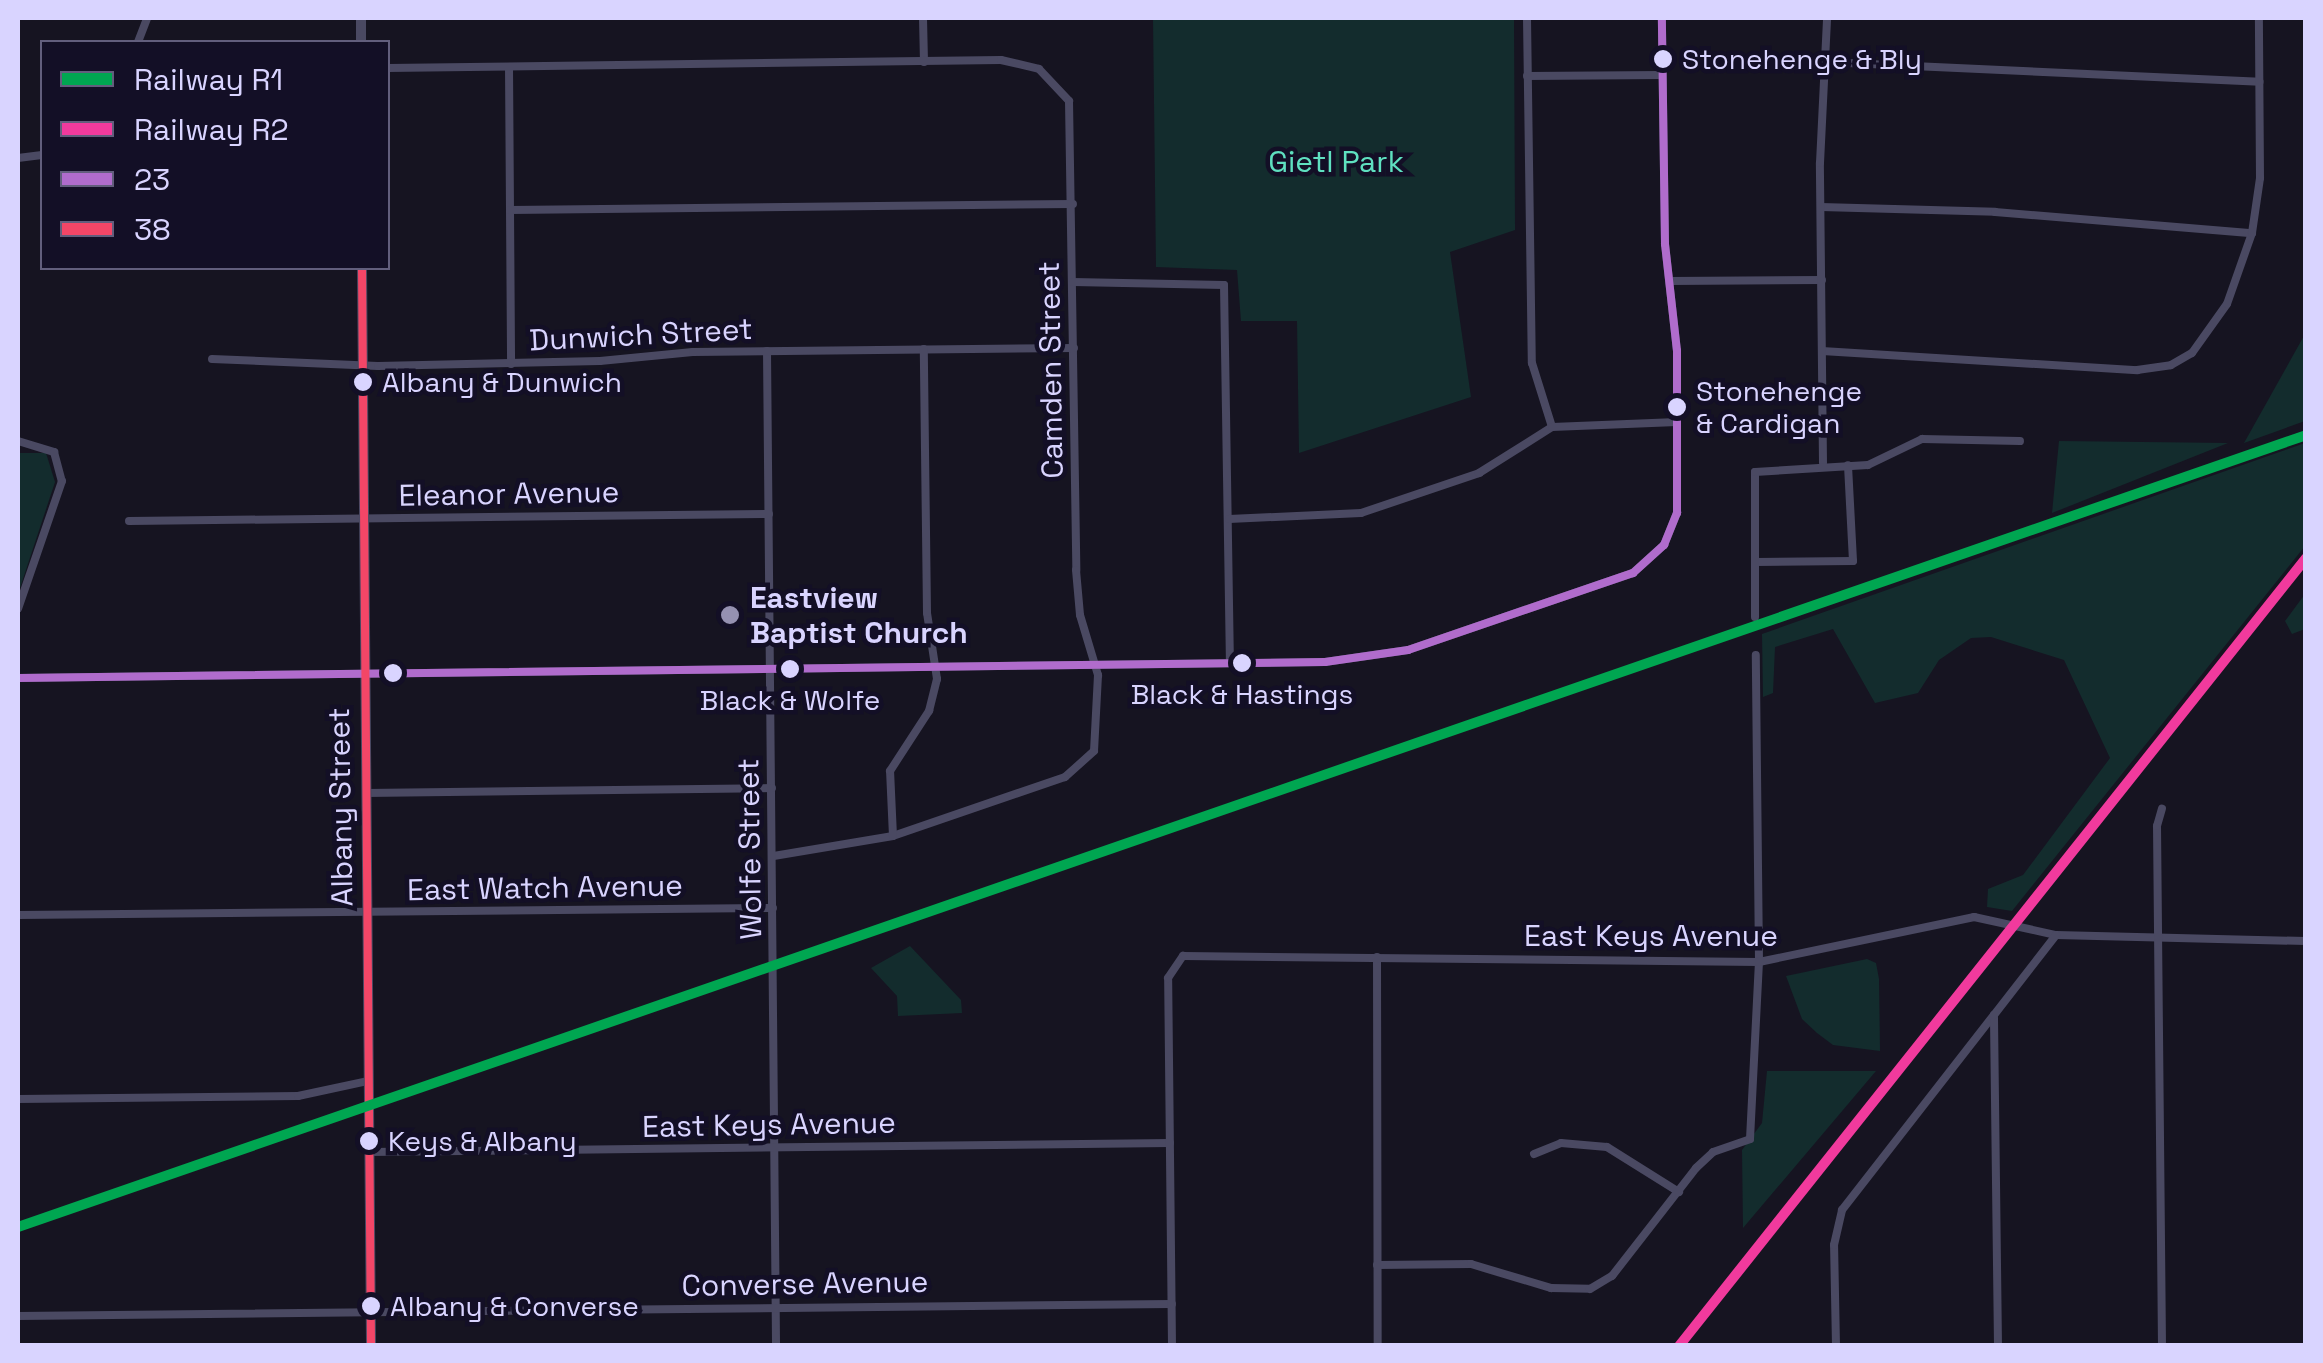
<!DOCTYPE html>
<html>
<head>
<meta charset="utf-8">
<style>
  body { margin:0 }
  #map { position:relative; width:2323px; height:1363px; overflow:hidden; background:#161421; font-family:"Space Grotesk",sans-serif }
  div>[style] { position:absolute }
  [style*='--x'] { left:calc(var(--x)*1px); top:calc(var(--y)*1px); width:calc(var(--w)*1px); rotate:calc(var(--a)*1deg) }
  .green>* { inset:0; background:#132c2d }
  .minor>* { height:8px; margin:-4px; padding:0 4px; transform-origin:4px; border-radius:4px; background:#4a4962 }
  .tertiary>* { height:10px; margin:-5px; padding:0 5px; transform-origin:5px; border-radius:5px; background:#4a4962 }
  .bus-1>* { height:8px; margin:-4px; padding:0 4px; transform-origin:4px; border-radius:4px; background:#b06ccc }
  .bus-2>* { height:8px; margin:-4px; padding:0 4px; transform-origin:4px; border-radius:4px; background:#f34667 }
  .rail-1>* { height:10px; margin:-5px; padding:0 5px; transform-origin:5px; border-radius:5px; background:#00a651 }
  .rail-2>* { height:10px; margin:-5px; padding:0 5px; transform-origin:5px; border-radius:5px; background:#f13a9d }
  .dots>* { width:28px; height:28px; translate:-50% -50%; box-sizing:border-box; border:5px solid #130f26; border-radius:50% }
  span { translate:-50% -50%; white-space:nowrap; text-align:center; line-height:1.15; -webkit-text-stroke:9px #130f26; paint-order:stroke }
  .bus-label { font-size:28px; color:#d9d4ff }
  .left { translate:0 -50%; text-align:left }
  .park-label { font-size:30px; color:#5fe0c0 }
  .street-label { font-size:30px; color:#d9d4ff }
  .poi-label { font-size:30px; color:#d9d4ff; font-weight:700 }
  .frame { position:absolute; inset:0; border:20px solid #d9d4ff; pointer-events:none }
  .legend { position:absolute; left:40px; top:40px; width:350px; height:230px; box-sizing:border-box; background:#130f26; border:2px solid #625e7d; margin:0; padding:12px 18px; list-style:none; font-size:30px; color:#d9d4ff }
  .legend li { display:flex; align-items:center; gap:20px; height:50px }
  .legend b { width:50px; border:2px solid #625e7d }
</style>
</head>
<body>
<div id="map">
  <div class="green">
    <i style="clip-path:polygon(1153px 18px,1514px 18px,1515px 230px,1450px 252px,1471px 397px,1299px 453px,1297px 321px,1241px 321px,1237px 270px,1156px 267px)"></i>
    <i style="clip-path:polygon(2305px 334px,2305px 421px,2244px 443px)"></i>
    <i style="clip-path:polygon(2059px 441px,2228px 443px,2052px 513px)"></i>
    <i style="clip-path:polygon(2305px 443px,2305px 546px,2012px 911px,1987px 907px,1988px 889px,2023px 875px,2110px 758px,2064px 660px,1991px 637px,1971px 638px,1939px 660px,1918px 693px,1875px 703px,1833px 629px,1775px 647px,1773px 693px,1763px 697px,1762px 634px)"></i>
    <i style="clip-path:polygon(18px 453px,46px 453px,55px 482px,18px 594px)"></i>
    <i style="clip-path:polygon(2305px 594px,2305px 629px,2292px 634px,2285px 621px)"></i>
    <i style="clip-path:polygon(910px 946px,961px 1000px,962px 1013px,898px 1016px,897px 996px,871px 968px)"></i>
    <i style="clip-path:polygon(1867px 959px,1876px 963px,1879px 979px,1880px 1051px,1833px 1045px,1817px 1033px,1802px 1019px,1786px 976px)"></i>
    <i style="clip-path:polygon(1767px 1071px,1876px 1071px,1743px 1228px,1742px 1150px,1762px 1123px)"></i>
  </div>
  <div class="minor">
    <i style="--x:923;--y:18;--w:44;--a:88.7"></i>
    <i style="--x:1527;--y:18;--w:345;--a:89.2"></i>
    <i style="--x:1532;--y:363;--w:67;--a:72.6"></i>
    <i style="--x:138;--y:42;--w:26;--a:-69"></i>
    <i style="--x:1825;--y:62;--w:435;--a:2.6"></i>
    <i style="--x:509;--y:67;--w:297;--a:89.6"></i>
    <i style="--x:388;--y:68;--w:613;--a:-0.75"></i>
    <i style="--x:1001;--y:60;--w:39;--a:13"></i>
    <i style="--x:1039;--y:69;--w:44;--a:46.8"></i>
    <i style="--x:1069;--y:101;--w:469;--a:89.1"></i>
    <i style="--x:1076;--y:570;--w:45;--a:84.9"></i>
    <i style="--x:1080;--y:615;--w:63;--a:73.3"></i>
    <i style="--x:1098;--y:675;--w:76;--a:93"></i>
    <i style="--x:1094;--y:751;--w:39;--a:138"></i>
    <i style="--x:1065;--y:777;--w:182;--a:161.1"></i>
    <i style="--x:893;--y:836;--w:121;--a:170.5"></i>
    <i style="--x:1527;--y:76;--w:135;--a:-0.4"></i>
    <i style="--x:18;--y:158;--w:24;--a:-7"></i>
    <i style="--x:1821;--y:207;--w:174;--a:1.6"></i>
    <i style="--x:1995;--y:212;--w:258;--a:4.7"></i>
    <i style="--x:510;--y:210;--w:563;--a:-0.61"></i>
    <i style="--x:1670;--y:281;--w:152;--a:-0.4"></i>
    <i style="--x:1073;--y:282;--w:151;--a:1.1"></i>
    <i style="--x:1224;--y:285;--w:378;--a:89.1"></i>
    <i style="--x:767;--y:351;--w:995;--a:89.48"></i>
    <i style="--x:1822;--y:351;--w:316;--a:3.5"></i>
    <i style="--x:2137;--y:370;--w:34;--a:-8"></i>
    <i style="--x:2171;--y:365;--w:24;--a:-30"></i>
    <i style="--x:2192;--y:353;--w:60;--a:-54.5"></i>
    <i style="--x:2227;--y:304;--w:75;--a:-70.6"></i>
    <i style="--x:2252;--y:233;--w:56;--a:-81.7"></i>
    <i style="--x:2260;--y:178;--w:160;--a:-90.4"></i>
    <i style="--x:212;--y:359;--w:166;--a:2.4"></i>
    <i style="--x:378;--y:366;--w:222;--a:-1.3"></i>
    <i style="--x:600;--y:361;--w:93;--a:-5.5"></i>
    <i style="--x:693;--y:352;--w:381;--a:-0.6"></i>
    <i style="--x:18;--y:441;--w:38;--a:17"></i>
    <i style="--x:54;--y:452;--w:30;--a:75"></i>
    <i style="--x:62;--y:481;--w:135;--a:109"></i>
    <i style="--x:1823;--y:463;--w:300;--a:-90.6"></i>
    <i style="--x:1820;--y:163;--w:145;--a:-87.2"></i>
    <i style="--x:1229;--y:519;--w:132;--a:-2.6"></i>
    <i style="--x:1361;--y:513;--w:125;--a:-18.7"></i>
    <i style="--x:1479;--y:473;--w:86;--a:-32.2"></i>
    <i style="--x:1552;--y:427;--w:125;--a:-2.3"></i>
    <i style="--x:129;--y:521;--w:640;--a:-0.63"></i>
    <i style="--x:1755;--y:562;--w:98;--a:-0.6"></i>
    <i style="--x:1853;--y:561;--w:96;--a:-93"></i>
    <i style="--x:1755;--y:617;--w:145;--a:-90"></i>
    <i style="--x:1755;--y:472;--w:113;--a:-3.5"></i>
    <i style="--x:1868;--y:465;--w:60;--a:-25.7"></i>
    <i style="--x:1922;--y:439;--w:98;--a:1.2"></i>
    <i style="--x:18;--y:678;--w:1307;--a:-0.7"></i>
    <i style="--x:1325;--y:662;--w:84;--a:-8.2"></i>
    <i style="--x:1408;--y:650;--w:238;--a:-18.9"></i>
    <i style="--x:1633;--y:573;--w:42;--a:-42.1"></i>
    <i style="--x:1664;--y:545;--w:35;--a:-68"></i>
    <i style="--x:1677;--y:513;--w:162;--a:-90"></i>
    <i style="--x:1677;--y:351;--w:108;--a:-96.4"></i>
    <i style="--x:1665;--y:244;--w:226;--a:-90.8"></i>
    <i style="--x:366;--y:793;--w:406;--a:-0.7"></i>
    <i style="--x:893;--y:836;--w:65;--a:-92.6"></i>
    <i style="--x:890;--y:771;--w:72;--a:-57"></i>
    <i style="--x:929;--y:711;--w:33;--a:-76"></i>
    <i style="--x:937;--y:679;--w:67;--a:-98.6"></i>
    <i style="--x:927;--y:613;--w:264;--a:-90.7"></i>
    <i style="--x:18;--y:915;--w:755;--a:-0.53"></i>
    <i style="--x:1377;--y:957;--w:389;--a:89.9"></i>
    <i style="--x:18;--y:1099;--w:280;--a:-0.6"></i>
    <i style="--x:298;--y:1096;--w:72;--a:-12.1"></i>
    <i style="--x:369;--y:1152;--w:801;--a:-0.64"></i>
    <i style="--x:1534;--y:1154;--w:29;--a:-22"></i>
    <i style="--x:1561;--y:1143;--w:46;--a:5"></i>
    <i style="--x:1607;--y:1147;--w:85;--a:32"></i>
    <i style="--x:1377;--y:1265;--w:94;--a:-0.6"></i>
    <i style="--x:1471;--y:1264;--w:84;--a:16.7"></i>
    <i style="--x:1551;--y:1288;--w:39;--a:1"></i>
    <i style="--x:1590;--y:1289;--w:26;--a:-31"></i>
    <i style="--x:1612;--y:1276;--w:137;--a:-52.1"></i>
    <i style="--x:1696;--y:1168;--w:23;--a:-43"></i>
    <i style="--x:1713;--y:1152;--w:39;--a:-19"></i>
    <i style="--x:1750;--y:1139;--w:177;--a:-87.1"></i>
    <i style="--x:1759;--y:962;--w:307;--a:-90.6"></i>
    <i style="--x:18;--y:1316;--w:1154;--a:-0.6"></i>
    <i style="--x:1172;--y:1346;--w:368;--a:-90.6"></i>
    <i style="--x:1168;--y:978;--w:27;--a:-56"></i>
    <i style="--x:1183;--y:956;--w:576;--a:0.6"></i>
    <i style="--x:1759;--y:962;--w:220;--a:-11.8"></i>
    <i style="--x:1974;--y:917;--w:84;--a:12.4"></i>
    <i style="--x:2056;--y:935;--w:250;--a:1.4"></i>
    <i style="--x:1836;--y:1346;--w:101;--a:-91.1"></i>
    <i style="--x:1834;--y:1245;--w:36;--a:-77"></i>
    <i style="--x:1842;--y:1210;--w:247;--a:-52.1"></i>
    <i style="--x:1998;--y:1346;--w:331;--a:-90.7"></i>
    <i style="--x:1994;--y:1015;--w:101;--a:-52.2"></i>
    <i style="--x:2162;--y:1346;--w:520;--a:-90.55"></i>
    <i style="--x:2157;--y:826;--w:18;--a:-74"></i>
  </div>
  <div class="tertiary">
    <i style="--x:361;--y:18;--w:24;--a:90"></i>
    <i style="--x:362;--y:268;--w:1078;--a:89.52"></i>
  </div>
  <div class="bus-1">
    <i style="--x:18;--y:678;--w:1307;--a:-0.7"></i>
    <i style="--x:1325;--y:662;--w:84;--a:-8.2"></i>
    <i style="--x:1408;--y:650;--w:238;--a:-18.9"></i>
    <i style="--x:1633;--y:573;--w:42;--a:-42.1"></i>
    <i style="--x:1664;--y:545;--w:35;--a:-68"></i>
    <i style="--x:1677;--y:513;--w:162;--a:-90"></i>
    <i style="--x:1677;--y:351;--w:108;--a:-96.4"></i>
    <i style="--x:1665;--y:244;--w:226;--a:-90.8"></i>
  </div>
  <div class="bus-2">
    <i style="--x:362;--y:268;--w:1078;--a:89.52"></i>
  </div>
  <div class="rail-1">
    <i style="--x:18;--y:1227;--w:2421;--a:-19.09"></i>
  </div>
  <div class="rail-2">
    <i style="--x:1679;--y:1346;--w:1007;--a:-51.49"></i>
  </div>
  <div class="dots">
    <i style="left:1663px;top:59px;background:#d9d4ff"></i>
    <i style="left:363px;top:382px;background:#d9d4ff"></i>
    <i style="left:1677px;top:407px;background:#d9d4ff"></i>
    <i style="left:730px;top:615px;background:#9591b1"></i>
    <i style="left:1242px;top:663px;background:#d9d4ff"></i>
    <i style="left:790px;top:669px;background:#d9d4ff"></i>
    <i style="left:393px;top:673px;background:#d9d4ff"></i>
    <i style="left:369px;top:1141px;background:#d9d4ff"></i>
    <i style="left:371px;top:1306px;background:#d9d4ff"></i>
  </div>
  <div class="bus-label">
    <span class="left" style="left:1682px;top:59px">Stonehenge &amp; Bly</span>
    <span class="left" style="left:382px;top:382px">Albany &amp; Dunwich</span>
    <span class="left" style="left:1696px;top:407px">Stonehenge<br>&amp; Cardigan</span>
    <span style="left:1242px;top:694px">Black &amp; Hastings</span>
    <span style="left:790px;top:700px">Black &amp; Wolfe</span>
    <span class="left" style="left:388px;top:1141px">Keys &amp; Albany</span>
    <span class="left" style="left:390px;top:1306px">Albany &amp; Converse</span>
  </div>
  <div class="park-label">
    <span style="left:1336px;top:162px">Gietl Park</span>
  </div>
  <div class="street-label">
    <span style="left:641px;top:335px;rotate:-3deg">Dunwich Street</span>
    <span style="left:1051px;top:370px;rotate:-91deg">Camden Street</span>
    <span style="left:509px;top:494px;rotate:-1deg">Eleanor Avenue</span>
    <span style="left:341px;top:807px;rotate:-91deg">Albany Street</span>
    <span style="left:750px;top:849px;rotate:-91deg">Wolfe Street</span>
    <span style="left:545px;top:888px;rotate:-1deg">East Watch Avenue</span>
    <span style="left:1651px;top:936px">East Keys Avenue</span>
    <span style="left:769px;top:1125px;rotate:-1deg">East Keys Avenue</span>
    <span style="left:805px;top:1284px;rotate:-1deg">Converse Avenue</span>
  </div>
  <div class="poi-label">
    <span class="left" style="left:750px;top:615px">Eastview<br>Baptist Church</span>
  </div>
  <div class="frame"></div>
  <ul class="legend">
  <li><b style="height:12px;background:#00a651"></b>Railway R1</li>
  <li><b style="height:12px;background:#f13a9d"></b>Railway R2</li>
  <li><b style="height:12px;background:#b06ccc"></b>23</li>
  <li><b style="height:12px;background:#f34667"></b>38</li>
  </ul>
</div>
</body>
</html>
